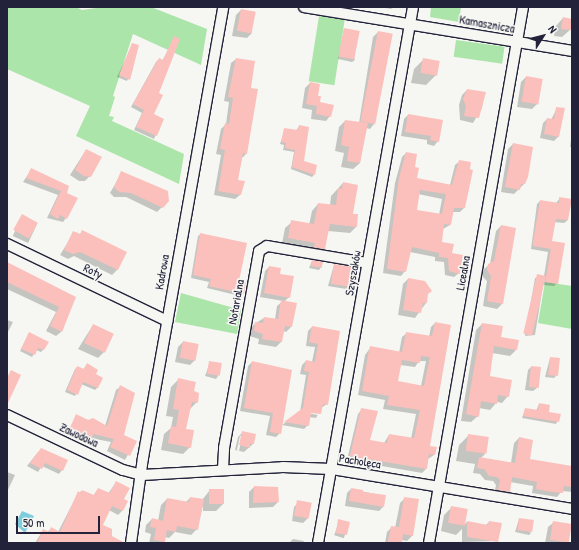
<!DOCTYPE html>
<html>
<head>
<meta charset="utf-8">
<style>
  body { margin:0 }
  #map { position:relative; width:579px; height:550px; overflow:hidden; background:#f6f6f2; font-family:"Patrick Hand",sans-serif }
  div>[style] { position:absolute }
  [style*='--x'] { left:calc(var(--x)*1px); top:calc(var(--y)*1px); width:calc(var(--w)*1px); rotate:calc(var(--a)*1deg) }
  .green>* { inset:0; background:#ace5aa; transform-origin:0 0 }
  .water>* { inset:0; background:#7ecddc }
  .shadow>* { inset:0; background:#0003; transform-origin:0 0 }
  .building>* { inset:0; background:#fcc0bc; transform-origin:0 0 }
  .roads { filter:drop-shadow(1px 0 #22223b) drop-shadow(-1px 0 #22223b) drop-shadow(0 1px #22223b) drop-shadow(0 -1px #22223b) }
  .minor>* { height:10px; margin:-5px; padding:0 5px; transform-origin:5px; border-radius:5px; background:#f6f6f2 }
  span { translate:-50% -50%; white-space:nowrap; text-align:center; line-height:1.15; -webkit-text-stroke:3.5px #f6f6f2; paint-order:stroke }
  .street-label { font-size:12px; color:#22223b }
  .frame { position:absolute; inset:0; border:8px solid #22223b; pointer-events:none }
  .north { position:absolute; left:523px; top:16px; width:40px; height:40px; -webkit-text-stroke:3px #f6f6f2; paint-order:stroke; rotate:54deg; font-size:11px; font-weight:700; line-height:16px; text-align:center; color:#22223b }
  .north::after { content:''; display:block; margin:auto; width:14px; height:18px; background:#22223b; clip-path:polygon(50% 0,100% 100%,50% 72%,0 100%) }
  .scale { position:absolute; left:16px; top:516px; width:84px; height:18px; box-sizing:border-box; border:2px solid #22223b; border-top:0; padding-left:5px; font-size:12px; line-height:14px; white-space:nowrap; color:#22223b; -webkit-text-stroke:3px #f6f6f2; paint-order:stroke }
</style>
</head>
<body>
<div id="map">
  <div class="green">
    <i style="clip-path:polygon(7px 7px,76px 7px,82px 10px,103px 7px,151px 7px,207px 29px,201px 65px,133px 34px,113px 96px,115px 97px,109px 116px,114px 117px,112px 121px,184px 154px,179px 184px,76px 136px,90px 106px,7px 69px)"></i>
    <i style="clip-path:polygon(431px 7px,461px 7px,459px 22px,430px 17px)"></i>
    <i style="left:319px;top:16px;width:26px;height:66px;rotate:9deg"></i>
    <i style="left:456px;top:40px;width:49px;height:17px;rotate:8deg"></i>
    <i style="clip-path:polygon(545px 282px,572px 286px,572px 329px,538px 323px)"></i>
    <i style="clip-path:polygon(181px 293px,241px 310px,237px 334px,175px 322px)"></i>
  </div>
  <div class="water">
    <i style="clip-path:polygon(22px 511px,34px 516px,25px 533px,15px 524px)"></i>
  </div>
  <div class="shadow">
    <i style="clip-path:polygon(380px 7px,394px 7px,391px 9px)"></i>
    <i style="clip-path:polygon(241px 10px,252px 33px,247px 38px,232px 36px,236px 15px)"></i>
    <i style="clip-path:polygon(563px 18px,570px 30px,562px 37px,554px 36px,556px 26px)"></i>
    <i style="clip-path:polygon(344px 29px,355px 60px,352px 62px,338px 59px)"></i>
    <i style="clip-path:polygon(378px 32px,374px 124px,370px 129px,366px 128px,360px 163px,353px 169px,341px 167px,344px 153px,335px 151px,339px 127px,345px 121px,359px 123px,373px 37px)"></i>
    <i style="clip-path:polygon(175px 38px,152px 115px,163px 119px,154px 139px,134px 130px,142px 113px,131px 107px,156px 62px,159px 59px,162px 61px)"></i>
    <i style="clip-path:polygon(133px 44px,130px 67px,133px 69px,127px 81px,117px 77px)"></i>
    <i style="clip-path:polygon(236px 59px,249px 89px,246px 154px,242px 158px,237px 180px,240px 195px,235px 199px,214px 195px,221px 155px,216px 154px,221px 129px,226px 124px,229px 102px,224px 101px,231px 63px)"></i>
    <i style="clip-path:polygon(424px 59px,436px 75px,426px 85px,411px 83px,414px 69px)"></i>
    <i style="clip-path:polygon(526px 77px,537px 104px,532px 109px,517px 107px,521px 82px)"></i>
    <i style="clip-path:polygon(310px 83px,319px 103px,330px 116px,326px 121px,311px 119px,312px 110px,302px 108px,305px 88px)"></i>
    <i style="clip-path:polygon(467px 90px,484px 93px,482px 108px,473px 123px,460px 120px,459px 105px,462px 95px)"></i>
    <i style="clip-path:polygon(557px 108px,558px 137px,554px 141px,540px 138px,543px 123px,547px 119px,551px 120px)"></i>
    <i style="clip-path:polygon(408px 115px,438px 141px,434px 146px,427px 144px,427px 140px,401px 136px,404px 119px)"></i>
    <i style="clip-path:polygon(299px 126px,303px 161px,314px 175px,312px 177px,291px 169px,294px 152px,283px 150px,284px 145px,280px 144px,285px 129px,296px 131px)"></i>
    <i style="clip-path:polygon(572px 132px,572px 147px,570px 147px)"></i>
    <i style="clip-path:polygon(513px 144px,524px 184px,514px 194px,501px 192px,508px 149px)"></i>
    <i style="clip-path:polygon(86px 150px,90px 176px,85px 181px,79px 181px,70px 175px)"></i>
    <i style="clip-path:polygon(evenodd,406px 153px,414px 168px,416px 179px,450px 185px,455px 165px,460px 161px,464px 208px,460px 212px,452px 212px,450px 225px,443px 229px,440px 242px,451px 254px,459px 273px,454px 277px,445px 275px,444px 262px,435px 261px,435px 257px,410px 252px,405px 271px,401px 276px,383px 273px,395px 183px,402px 157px,406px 153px,418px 194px,442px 199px,439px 215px,416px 211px,418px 194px)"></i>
    <i style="clip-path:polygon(31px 170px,65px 193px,66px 218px,63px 222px,47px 218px,58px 195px,23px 182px)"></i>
    <i style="clip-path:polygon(122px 172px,168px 201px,157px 212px,126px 197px,114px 197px,110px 193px)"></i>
    <i style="clip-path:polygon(343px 183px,356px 227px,350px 233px,328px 231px,324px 249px,318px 255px,282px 244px,285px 228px,292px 222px,309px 225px,312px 211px,318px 204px,330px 206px,331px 196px)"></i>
    <i style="clip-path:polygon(560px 198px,568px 220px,564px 223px,554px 222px,551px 241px,557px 283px,554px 286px,543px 285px,535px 335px,525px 336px,535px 278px,544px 276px,548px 252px,531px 249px,537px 204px,540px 201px,556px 203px)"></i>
    <i style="left:22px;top:216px;width:17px;height:22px;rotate:25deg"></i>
    <i style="clip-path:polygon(501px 226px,502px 304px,497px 309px,483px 306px,487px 281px,482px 276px,483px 270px,490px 264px,496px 231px)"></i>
    <i style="clip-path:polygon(74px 232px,126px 252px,117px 270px,112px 275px,74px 256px,68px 259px,60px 255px)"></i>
    <i style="clip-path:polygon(201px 234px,238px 282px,243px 293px,240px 296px,207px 288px,209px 282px,191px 278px,198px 236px)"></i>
    <i style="clip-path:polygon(312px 261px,321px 267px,319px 270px,309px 268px)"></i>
    <i style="clip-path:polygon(7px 264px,75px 297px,61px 332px,56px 336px,46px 331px,56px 312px,7px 289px)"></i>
    <i style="clip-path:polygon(334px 265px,348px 287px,346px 289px,328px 286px)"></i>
    <i style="clip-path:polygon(269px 267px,279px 275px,289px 297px,284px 302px,295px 304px,291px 327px,286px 332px,283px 331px,281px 342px,276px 347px,258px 344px,259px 339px,249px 336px,251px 327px,256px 323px,264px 318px,275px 319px,277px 306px,283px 301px,260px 297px,265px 271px)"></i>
    <i style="clip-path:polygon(408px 279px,427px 294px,426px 303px,415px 318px,398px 315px,403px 284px)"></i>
    <i style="clip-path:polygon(7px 320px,13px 322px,7px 334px)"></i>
    <i style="clip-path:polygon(evenodd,435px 323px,429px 446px,434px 455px,428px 459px,426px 469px,422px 473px,347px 460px,358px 414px,362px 409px,369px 441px,384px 443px,389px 435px,411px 439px,416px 414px,383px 409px,385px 400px,358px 395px,365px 355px,371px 347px,399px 353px,402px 337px,407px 333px,429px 337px,431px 327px,435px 323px,419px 361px,426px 361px,421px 386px,397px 382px,400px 365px,415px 367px,419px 361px)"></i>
    <i style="clip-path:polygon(482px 324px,516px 350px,510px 356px,492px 353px,489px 377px,508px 396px,502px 403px,497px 402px,490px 410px,479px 408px,478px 416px,471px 422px,461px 421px,476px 330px)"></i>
    <i style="clip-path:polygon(93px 325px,104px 352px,98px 358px,78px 349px)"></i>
    <i style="clip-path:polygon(evenodd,312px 327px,339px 332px,327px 404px,321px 408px,316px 418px,309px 417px,308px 425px,304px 429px,282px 425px,300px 412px,306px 375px,300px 374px,302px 365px,306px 361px,312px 362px,315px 347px,306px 346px,308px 331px,312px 327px,306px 413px,318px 413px,318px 415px,306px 413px)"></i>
    <i style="clip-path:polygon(29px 333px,43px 350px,41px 352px,36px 350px,32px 357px,20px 351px)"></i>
    <i style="clip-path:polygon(183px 342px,195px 360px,190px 365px,175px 362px,178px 347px)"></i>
    <i style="clip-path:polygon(550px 358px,556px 376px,554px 378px,545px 377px)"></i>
    <i style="clip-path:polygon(210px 362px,218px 376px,216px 379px,205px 376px)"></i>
    <i style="clip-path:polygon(252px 362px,272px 366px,280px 433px,276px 437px,266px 435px,270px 416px,240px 411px,248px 366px)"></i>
    <i style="clip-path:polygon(87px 364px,95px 375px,102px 378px,97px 388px,95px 390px,81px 384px,75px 396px,65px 392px,75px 369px,78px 367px,83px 370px)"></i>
    <i style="clip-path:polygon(531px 367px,537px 388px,533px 391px,525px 390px,528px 370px)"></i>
    <i style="clip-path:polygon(179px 379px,193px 392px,197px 402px,189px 410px,185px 430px,190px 447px,183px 454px,161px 450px,164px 434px,171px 428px,173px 417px,166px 416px,171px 387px)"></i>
    <i style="clip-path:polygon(120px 387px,123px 436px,135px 442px,125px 460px,107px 451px,111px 442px,90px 438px,88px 440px,67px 432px,77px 416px,105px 426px,116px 390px)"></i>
    <i style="clip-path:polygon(539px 404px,548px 413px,560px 415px,556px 424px,522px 418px,525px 409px,536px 411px)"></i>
    <i style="clip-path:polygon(evenodd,243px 432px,253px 444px,244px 452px,235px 450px,238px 437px,243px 432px,240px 436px,242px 436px,239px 451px,237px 450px,240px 436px)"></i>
    <i style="clip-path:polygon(469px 435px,485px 454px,481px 458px,511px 463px,514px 443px,519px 438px,529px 460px,572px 467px,572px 492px,562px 491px,557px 497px,532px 493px,533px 486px,510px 482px,509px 492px,504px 496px,494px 494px,496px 485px,493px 481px,485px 480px,480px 474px,473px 473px,475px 464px,456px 461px,459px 445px)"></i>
    <i style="clip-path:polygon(38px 452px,62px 470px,59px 474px,42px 466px,38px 472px,27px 466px)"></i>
    <i style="clip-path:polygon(7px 472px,15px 475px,7px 492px)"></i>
    <i style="clip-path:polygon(116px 482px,123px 500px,122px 511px,118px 515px,109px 510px,102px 526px,114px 543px,35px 543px,43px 530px,47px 532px,51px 529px,58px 532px,78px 493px,82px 491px,93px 496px,98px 489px,108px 494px)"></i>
    <i style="clip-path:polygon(254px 487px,278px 502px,273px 507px,249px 508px,249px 492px)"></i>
    <i style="clip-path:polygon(351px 489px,385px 496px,383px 507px,379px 511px,345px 506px,347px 493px)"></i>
    <i style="clip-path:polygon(210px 490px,223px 490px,224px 503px,216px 511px,203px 511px,203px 505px,197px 529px,191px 535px,175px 532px,169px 538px,165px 537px,164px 543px,149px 543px,151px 534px,145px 532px,146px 525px,152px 519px,158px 521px,161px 505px,167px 499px,186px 502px,190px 498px,202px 500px)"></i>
    <i style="clip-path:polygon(405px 498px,412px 536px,407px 541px,402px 540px,401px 543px,385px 543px,387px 532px,392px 527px,395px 528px,400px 503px)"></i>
    <i style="clip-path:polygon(299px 502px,308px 518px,303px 523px,292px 521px,294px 507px)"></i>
    <i style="clip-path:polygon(452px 507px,464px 525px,467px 522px,485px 526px,489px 522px,497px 541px,462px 542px,462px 529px,456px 535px,441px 531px,444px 515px)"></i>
    <i style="clip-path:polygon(519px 519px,531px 533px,529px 535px,515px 532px)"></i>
    <i style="left:339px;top:520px;width:10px;height:16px;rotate:17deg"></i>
    <i style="clip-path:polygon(553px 523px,568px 542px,568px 543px,545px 543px,548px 527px)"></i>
    <i style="clip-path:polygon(293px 539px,304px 541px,303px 543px,289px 543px)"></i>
  </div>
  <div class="building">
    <i style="left:241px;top:9px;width:15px;height:22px;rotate:11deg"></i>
    <i style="clip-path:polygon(563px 17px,572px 19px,571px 30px,561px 29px)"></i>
    <i style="left:344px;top:28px;width:16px;height:29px;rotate:11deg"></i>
    <i style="left:378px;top:31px;width:15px;height:92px;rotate:11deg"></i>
    <i style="clip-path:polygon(174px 36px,180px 39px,159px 93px,163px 95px,154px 114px,164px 119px,157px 136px,136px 127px,144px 110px,133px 104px,159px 58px,163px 60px)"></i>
    <i style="clip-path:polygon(132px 43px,139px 45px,130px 80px,119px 75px)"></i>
    <i style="clip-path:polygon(236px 58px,255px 61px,251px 88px,258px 89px,247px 154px,243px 153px,238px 180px,245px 181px,241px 195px,218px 191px,225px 150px,220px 149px,225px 123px,229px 124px,233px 98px,228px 97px)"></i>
    <i style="left:423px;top:58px;width:17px;height:15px;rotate:10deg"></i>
    <i style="left:526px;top:76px;width:17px;height:26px;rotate:10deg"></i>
    <i style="clip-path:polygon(310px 82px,320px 84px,318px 96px,321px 96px,320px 102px,334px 105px,331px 117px,316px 114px,317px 106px,306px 104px)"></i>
    <i style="clip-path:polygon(467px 89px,486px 92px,479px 118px,464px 116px,466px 106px,463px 99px)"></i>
    <i style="clip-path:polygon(556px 107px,565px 108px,559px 137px,544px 134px,547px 118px,554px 119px)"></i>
    <i style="clip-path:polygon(408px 114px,443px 120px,439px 142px,430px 140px,431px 136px,405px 132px)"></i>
    <i style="clip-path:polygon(345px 120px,368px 123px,360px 163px,347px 161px,349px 147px,341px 145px)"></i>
    <i style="clip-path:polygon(299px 125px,309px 127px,304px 161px,317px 165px,315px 175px,292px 167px,295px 150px,285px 148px,286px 143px,281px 142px,284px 128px,298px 130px)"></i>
    <i style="clip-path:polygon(513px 143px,533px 147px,528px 177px,525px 184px,521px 184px,520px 190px,505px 187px)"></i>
    <i style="clip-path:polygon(86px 149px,102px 157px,91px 177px,84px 176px,75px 170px)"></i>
    <i style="clip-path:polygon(evenodd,406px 152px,417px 154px,415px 167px,419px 168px,417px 178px,452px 185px,459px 160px,471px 162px,470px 169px,473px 170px,465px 208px,454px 208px,451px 225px,444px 224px,442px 242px,454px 244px,452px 253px,463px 255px,460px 274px,449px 271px,448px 258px,439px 257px,439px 253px,412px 247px,406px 272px,387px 269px,399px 178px,406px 152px,420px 190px,446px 194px,442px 214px,417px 210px,420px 190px)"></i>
    <i style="clip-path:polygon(31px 168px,69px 186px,67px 193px,78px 198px,67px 219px,60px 215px,58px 219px,50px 214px,61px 191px,26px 178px)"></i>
    <i style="clip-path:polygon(121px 171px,168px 191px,169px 201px,163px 208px,131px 193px,119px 192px,114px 187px)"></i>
    <i style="clip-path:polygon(343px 182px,358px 185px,353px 214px,358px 214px,357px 227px,330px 224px,325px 249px,314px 247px,315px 243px,288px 238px,291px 220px,314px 224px,318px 203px,336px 205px,338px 188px,342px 189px)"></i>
    <i style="clip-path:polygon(559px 197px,572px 199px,568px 220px,556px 219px,552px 241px,565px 243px,558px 284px,545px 282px,551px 249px,533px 246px,533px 242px,540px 200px,559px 203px)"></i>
    <i style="left:22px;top:214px;width:18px;height:18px;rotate:29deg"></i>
    <i style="clip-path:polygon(501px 225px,516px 228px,503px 304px,487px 301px,491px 276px,487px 270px,488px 264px,494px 261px)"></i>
    <i style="clip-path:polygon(82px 230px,127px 252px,118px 270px,80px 252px,73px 254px,64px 250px,73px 231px,80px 234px)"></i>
    <i style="clip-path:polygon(200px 233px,247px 243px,239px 281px,246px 282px,244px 294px,209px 286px,211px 279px,193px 275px)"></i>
    <i style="left:312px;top:260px;width:11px;height:6px;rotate:10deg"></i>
    <i style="clip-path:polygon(7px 262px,76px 297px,62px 332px,50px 326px,59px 307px,7px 282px)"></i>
    <i style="left:334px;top:264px;width:19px;height:20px;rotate:9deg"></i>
    <i style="clip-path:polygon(269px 266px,281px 268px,280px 274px,294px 276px,290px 298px,264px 293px)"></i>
    <i style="left:537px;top:274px;width:9px;height:61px;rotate:13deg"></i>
    <i style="clip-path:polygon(408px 278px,425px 281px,432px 291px,428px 294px,427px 303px,423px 303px,421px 313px,403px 310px)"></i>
    <i style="clip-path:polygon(281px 300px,297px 303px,292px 327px,285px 326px,282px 342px,262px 339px,263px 334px,254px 331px,255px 322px,263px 323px,264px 317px,278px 319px)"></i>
    <i style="clip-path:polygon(evenodd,435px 322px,451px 325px,430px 446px,437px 447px,435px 455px,429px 454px,427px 469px,350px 456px,361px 408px,378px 411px,370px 440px,387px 443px,389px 434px,414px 438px,420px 410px,387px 405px,389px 396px,362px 391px,369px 350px,370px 346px,402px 352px,406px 332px,432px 336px,435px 322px,421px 356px,430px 357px,424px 386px,398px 381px,402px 360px,420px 363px,421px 356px)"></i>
    <i style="clip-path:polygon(482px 323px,503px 326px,501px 337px,519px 340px,517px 350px,494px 346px,490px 376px,512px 380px,509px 397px,498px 395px,497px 404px,481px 401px,479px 417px,466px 414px)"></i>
    <i style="left:93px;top:324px;width:23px;height:21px;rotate:25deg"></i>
    <i style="clip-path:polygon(312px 326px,340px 331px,328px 405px,323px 404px,321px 414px,311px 413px,309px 426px,284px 422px,303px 408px,309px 372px,304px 371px,306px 360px,315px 362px,318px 344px,309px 342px)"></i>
    <i style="clip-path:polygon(29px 332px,49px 342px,44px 350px,38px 348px,35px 355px,21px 349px)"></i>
    <i style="left:183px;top:341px;width:16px;height:17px;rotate:11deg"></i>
    <i style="left:550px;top:357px;width:10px;height:18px;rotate:6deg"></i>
    <i style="left:209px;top:361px;width:13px;height:13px;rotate:9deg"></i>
    <i style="clip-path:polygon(252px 361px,292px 370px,281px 434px,270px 432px,273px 413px,244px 408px)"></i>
    <i style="clip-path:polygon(87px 363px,98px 370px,96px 374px,103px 378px,98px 388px,83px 382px,78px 395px,67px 390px,77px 366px,84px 369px)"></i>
    <i style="left:531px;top:366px;width:10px;height:21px;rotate:6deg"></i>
    <i style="clip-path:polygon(11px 370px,21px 375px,7px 405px,7px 378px)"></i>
    <i style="clip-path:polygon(178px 378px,196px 382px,194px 391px,199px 393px,198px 403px,192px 402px,186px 429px,194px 430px,191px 448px,168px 443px,171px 426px,176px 427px,179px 410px,173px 409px)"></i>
    <i style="clip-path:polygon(120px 385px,135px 393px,124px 435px,137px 441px,130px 456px,110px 447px,114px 439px,94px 434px,92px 437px,70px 428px,76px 414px,88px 420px,93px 418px,107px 426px)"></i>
    <i style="clip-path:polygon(539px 403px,550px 405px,549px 412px,561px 414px,559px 422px,523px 416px,525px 408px,538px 410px)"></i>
    <i style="clip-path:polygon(242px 431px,256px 434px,254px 444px,250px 444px,250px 448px,239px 445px)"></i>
    <i style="left:468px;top:434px;width:21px;height:17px;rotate:8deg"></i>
    <i style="clip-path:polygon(519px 437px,533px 440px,530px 459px,572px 466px,572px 487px,564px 486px,563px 493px,552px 492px,536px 489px,537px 482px,512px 477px,510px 492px,498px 490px,500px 480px,497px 477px,489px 476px,484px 469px,477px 468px,479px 457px,515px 463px)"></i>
    <i style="clip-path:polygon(41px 448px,68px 460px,63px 471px,45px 463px,42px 469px,30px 463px)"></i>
    <i style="clip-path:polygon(116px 481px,130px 488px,124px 499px,128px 501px,123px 511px,112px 506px,103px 525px,112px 529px,112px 536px,125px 543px,37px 543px,43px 529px,49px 532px,51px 527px,60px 532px,78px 491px,80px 493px,82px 490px,94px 495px,98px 488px,110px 493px)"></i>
    <i style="clip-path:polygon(254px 486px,278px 487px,279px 502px,253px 503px)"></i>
    <i style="clip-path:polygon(351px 488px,363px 490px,363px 492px,386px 495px,384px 507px,349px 501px)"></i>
    <i style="left:209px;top:489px;width:15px;height:15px"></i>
    <i style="clip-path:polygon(190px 497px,204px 499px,198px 530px,177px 526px,176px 532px,167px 530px,165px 542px,154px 540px,156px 528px,150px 527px,152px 518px,163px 521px,167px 498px,189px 502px)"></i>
    <i style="clip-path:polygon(404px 497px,419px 499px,413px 536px,403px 534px,402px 543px,388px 542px,391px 526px,399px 527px)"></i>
    <i style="left:297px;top:500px;width:15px;height:16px;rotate:11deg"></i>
    <i style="left:451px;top:506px;width:17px;height:17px;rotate:10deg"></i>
    <i style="left:519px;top:518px;width:15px;height:12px;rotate:8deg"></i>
    <i style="clip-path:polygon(338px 519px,350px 522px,347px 535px,336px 533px)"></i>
    <i style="clip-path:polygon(467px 521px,488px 525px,489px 521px,502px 523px,498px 542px,467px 537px)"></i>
    <i style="left:553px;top:521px;width:19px;height:19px;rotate:9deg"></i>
  </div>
  <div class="roads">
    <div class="minor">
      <i style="--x:304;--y:7;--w:272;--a:9.3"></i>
      <i style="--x:7;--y:244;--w:178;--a:25.7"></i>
      <i style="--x:7;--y:415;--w:128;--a:25.4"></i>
      <i style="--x:123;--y:470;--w:20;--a:15"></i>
      <i style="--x:142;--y:475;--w:141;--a:-3.2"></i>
      <i style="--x:283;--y:467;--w:48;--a:2.4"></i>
      <i style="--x:331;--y:469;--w:244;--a:9.4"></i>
      <i style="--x:223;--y:469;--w:21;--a:-87"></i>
      <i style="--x:224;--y:448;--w:200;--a:-79.9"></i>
      <i style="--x:259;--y:251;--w:9;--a:-32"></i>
      <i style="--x:267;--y:246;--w:102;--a:9.6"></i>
      <i style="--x:131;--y:543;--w:86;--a:-82"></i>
      <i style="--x:143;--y:458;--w:458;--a:-79.9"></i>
      <i style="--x:318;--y:543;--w:544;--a:-79.95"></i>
      <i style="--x:429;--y:543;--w:544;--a:-80.05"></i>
    </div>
  </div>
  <div class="street-label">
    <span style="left:487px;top:24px;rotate:10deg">Kamasznicza</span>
    <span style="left:93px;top:271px;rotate:26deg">Roty</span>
    <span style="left:162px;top:272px;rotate:-80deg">Kadrowa</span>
    <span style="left:353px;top:273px;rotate:-80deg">Szyszaków</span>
    <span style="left:463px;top:273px;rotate:-80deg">Licealna</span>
    <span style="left:236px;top:302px;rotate:-80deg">Notarialna</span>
    <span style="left:79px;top:435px;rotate:25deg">Zawodowa</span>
    <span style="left:360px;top:461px;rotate:9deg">Pacholęca</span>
  </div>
  <div class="frame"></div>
  <div class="north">N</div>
  <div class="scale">50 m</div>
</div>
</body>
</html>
